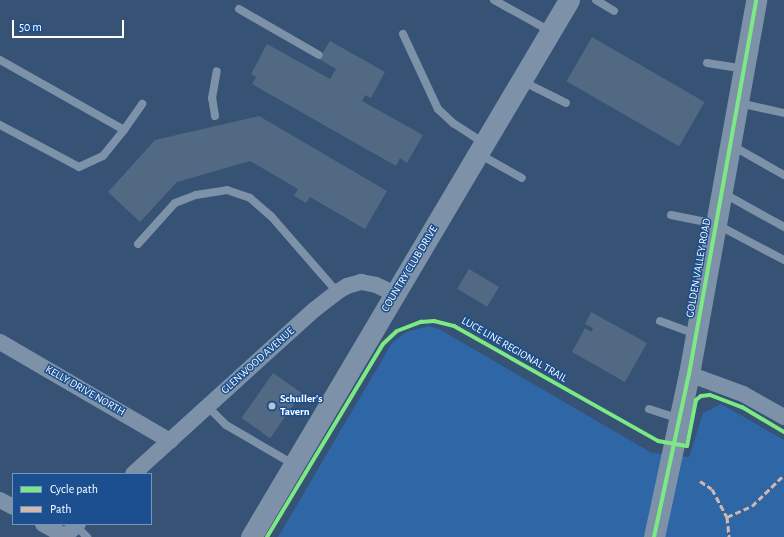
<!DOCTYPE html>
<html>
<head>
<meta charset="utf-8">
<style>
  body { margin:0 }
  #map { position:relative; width:784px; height:537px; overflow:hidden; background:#365274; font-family:"Alegreya Sans",sans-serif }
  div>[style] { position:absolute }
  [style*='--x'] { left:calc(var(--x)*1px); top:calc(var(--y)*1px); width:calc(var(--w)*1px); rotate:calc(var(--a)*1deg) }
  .green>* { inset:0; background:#2f66a5 }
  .building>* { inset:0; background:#526984; transform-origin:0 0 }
  .service>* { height:8px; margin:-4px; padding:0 4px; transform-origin:4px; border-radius:4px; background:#7d92a8 }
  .minor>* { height:16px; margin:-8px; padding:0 8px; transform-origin:8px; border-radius:8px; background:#7d92a8 }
  .tertiary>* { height:21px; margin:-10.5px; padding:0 10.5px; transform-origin:10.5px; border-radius:10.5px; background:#7d92a8 }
  .quiet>* { height:3px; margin-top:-1.5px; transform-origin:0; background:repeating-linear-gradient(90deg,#d1b7ad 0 6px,transparent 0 9px) }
  .cycleway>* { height:4px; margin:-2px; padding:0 2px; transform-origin:2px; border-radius:2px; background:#7ce984 }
  .dots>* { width:11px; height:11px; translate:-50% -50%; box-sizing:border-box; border:2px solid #1b4f8f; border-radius:50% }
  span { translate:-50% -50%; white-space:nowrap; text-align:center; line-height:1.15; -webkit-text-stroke:3px #1b4f8f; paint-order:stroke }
  .street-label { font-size:11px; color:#fff }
  .poi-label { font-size:11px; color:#fff; font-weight:700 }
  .left { translate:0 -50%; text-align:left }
  .legend { position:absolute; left:12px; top:473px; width:140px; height:52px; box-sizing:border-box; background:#1b4f8f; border:1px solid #7695bc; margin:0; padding:5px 7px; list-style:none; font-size:12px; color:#fff }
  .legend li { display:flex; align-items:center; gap:8px; height:20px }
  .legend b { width:20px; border:1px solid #7695bc }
  .scale { position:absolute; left:12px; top:20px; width:112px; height:18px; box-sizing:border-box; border:2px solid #fff; border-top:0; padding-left:5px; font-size:12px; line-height:14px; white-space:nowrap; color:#fff; -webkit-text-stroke:3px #1b4f8f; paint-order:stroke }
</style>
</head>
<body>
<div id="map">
  <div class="green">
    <i style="clip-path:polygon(429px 326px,439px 329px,652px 453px,689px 457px,703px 413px,721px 404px,784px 440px,784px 537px,278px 537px,392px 343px,406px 332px)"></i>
  </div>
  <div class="building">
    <i style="left:592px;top:37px;width:130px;height:51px;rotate:30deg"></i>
    <i style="clip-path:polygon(330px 41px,385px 72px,371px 98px,365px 95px,362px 101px,423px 135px,407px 163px,400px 158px,396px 166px,252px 84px,256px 77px,251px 74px,267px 44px,330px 79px,336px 69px,319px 59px)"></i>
    <i style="clip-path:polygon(259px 116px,387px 191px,365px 229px,310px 197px,306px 203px,294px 196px,298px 189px,250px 161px,177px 182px,140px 222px,108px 192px,155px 140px)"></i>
    <i style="left:469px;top:269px;width:35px;height:23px;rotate:31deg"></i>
    <i style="clip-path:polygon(591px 312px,647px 343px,625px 382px,572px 352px,585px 328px,591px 332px,593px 328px,585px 324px)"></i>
    <i style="left:273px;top:373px;width:35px;height:55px;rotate:35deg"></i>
  </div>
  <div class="service">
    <i style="--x:494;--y:0;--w:64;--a:29"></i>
    <i style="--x:596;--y:0;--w:21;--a:31"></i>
    <i style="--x:239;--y:9;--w:92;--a:29.9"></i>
    <i style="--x:403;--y:34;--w:83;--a:65"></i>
    <i style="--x:438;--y:109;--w:21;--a:43"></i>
    <i style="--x:453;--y:123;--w:37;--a:33"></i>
    <i style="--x:0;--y:60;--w:142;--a:29.4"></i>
    <i style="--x:707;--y:63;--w:37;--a:9"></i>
    <i style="--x:522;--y:81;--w:49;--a:26.6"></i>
    <i style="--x:739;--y:103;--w:46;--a:12.5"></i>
    <i style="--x:215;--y:116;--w:18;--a:-99"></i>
    <i style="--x:212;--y:98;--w:27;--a:-80"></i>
    <i style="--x:0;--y:125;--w:89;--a:28"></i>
    <i style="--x:79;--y:167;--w:26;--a:-25"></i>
    <i style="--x:103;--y:156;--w:33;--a:-51"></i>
    <i style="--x:124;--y:130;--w:32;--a:-55"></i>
    <i style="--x:731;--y:145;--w:61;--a:29.5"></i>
    <i style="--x:479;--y:154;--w:49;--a:29.2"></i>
    <i style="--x:723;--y:193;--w:70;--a:29.1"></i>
    <i style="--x:671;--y:215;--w:46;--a:11.3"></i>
    <i style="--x:716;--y:224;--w:77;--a:27.9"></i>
    <i style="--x:138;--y:244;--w:55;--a:-47.9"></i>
    <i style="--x:175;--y:203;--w:22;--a:-21"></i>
    <i style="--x:196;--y:195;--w:31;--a:-9"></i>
    <i style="--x:227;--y:190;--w:24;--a:19"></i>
    <i style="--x:250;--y:198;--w:28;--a:41"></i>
    <i style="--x:271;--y:216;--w:101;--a:49"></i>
    <i style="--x:660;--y:321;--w:37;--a:20"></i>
    <i style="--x:208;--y:407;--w:25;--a:45"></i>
    <i style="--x:226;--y:425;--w:78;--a:30.2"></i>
    <i style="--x:649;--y:409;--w:32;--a:18"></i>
    <i style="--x:76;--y:526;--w:16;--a:45"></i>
  </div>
  <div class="minor">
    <i style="--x:0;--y:342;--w:197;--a:30.2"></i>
    <i style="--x:689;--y:374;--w:58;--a:20.3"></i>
    <i style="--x:743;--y:394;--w:47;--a:29.3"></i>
    <i style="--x:133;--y:474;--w:244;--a:-42.2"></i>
    <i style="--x:314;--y:310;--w:29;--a:-38"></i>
    <i style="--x:337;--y:292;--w:12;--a:-31"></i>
    <i style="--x:347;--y:286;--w:15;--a:-16"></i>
    <i style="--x:361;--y:282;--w:15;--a:11"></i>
    <i style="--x:376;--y:285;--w:21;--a:25"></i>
    <i style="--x:0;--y:500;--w:15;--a:28"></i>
    <i style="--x:43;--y:524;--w:25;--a:29"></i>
    <i style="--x:64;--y:537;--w:19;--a:-43"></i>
  </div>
  <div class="tertiary">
    <i style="--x:251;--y:537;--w:624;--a:-59.37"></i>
    <i style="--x:654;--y:537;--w:167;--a:-77.9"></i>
    <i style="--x:689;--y:374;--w:380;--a:-79.8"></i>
  </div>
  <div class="quiet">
    <i style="--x:700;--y:481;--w:14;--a:34"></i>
    <i style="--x:712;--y:489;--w:32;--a:62"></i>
    <i style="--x:727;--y:517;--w:20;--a:84"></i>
    <i style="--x:727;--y:517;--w:27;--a:-24"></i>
    <i style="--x:752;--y:506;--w:45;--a:-44.1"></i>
  </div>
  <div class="cycleway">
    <i style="--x:267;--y:537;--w:225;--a:-59"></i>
    <i style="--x:383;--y:344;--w:19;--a:-43"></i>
    <i style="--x:397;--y:331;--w:26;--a:-21"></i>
    <i style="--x:421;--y:322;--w:13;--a:-4"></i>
    <i style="--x:434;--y:321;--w:21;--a:14"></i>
    <i style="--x:454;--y:326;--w:234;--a:29.4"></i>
    <i style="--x:658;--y:441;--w:29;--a:10"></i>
    <i style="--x:687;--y:446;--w:47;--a:-78.9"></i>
    <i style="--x:696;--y:400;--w:6;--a:-39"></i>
    <i style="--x:701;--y:396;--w:9;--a:-6"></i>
    <i style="--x:710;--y:395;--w:34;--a:21"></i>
    <i style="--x:742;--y:407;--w:49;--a:30.8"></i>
    <i style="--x:654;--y:537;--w:167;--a:-77.9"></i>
    <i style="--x:689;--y:374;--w:380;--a:-79.8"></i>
  </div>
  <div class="dots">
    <i style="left:272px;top:406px;background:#b9c2ce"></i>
  </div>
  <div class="street-label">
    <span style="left:699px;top:268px;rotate:-80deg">GOLDEN VALLEY ROAD</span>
    <span style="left:410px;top:269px;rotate:-59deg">COUNTRY CLUB DRIVE</span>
    <span style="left:514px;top:350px;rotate:30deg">LUCE LINE REGIONAL TRAIL</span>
    <span style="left:258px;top:361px;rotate:-42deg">GLENWOOD AVENUE</span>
    <span style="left:85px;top:391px;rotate:30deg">KELLY DRIVE NORTH</span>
  </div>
  <div class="poi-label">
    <span class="left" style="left:280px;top:406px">Schuller's<br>Tavern</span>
  </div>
  <ul class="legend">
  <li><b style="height:5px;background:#7ce984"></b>Cycle path</li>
  <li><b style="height:5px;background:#d1b7ad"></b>Path</li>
  </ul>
  <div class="scale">50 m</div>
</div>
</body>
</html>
